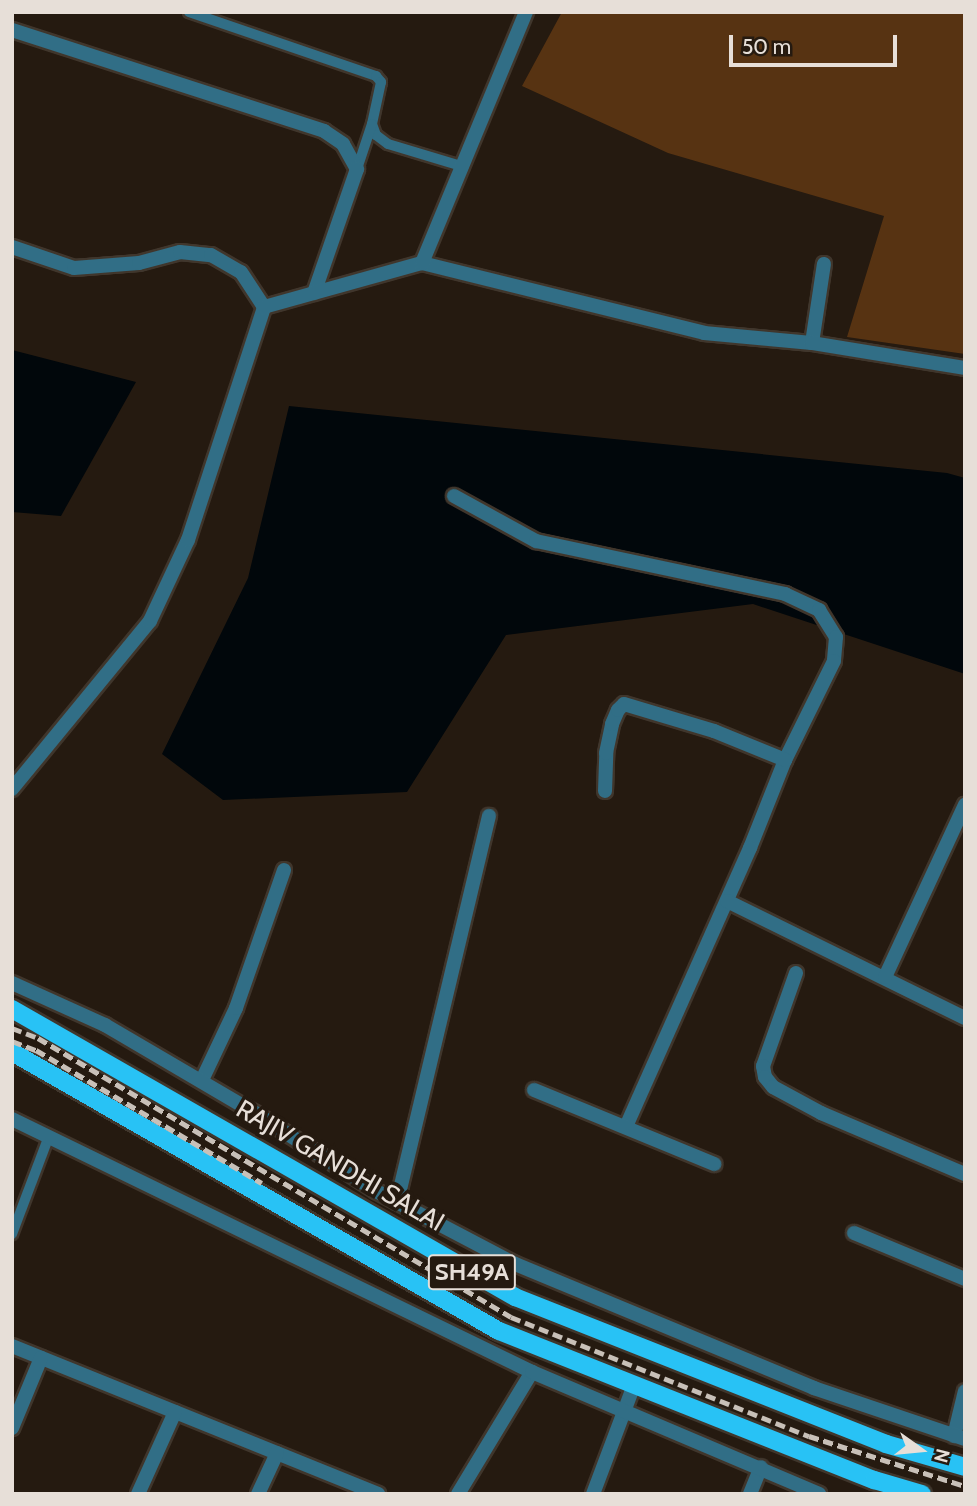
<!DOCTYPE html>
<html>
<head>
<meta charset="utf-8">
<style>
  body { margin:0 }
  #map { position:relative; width:977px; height:1506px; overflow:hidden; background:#251a10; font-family:Cabin,sans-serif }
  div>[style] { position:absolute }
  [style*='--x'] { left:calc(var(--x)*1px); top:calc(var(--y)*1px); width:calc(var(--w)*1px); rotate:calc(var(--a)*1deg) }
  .green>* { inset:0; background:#573312 }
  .water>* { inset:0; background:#01070b }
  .roads { filter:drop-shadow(2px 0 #40362c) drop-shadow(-2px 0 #40362c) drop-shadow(0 2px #40362c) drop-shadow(0 -2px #40362c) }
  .service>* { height:10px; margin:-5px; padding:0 5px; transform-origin:5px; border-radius:5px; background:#316e86 }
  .minor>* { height:14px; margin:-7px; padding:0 7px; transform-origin:7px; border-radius:7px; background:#316e86 }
  .tertiary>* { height:14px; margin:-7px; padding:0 7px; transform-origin:7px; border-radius:7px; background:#316e86 }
  .primary>* { height:18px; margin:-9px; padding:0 9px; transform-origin:9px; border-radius:9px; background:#28c2f5 }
  .rail>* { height:5px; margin-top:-2.5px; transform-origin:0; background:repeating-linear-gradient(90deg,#c8c0b8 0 10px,transparent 0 15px) }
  span { translate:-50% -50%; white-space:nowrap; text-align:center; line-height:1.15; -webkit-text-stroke:7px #251a10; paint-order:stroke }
  .shield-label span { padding:2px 5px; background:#251a10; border:2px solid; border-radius:5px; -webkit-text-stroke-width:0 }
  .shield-label { font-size:24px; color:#e7dfd8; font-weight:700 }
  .street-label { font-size:26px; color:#e7dfd8 }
  .frame { position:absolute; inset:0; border:14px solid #e7dfd8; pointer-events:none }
  .north { position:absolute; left:886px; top:1415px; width:70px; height:70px; -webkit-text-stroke:5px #251a10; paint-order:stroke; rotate:105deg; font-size:19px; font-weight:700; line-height:28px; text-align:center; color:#e7dfd8 }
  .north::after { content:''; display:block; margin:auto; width:24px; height:32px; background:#e7dfd8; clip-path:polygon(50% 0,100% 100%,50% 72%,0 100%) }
  .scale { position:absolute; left:729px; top:35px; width:168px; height:32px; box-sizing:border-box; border:4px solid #e7dfd8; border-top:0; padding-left:9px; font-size:21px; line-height:24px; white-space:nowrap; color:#e7dfd8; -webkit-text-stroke:5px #251a10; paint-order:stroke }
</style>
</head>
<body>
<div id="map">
  <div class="green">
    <i style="clip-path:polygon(562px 12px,965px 12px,965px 354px,847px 337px,884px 216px,668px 153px,522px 86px)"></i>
  </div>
  <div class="water">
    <i style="clip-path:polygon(12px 350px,136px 382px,61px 516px,12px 512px)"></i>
    <i style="clip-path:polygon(289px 406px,947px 473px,965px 478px,965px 674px,753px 604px,506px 635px,407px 792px,223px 800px,162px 754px,248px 578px)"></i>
  </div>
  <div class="roads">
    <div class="service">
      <i style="--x:189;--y:12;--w:198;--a:18.9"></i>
      <i style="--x:376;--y:76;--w:8;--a:50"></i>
      <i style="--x:381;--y:82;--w:43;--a:102.1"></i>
      <i style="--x:372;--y:124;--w:12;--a:70"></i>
      <i style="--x:376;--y:135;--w:15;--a:37"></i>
      <i style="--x:388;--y:144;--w:79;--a:16.8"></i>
      <i style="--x:357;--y:169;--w:47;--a:-71.6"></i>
      <i style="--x:12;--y:1234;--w:105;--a:-69.3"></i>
    </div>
    <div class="minor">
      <i style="--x:12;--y:30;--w:328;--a:17.9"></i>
      <i style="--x:324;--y:131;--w:23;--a:34"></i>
      <i style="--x:343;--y:144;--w:29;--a:61"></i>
      <i style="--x:357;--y:169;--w:131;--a:109.1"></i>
      <i style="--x:12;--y:247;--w:65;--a:18.7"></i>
      <i style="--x:74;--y:268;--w:65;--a:-4.4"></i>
      <i style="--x:139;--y:263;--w:42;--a:-15"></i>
      <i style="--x:180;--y:252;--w:31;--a:6"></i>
      <i style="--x:211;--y:255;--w:34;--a:30"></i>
      <i style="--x:241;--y:272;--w:42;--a:56.7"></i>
      <i style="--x:422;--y:263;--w:291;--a:13.9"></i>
      <i style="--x:704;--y:333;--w:108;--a:5.3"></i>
      <i style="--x:812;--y:343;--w:80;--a:-81.4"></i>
      <i style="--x:812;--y:343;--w:155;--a:9.3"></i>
      <i style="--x:454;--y:496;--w:94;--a:28.8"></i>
      <i style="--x:536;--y:541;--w:255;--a:12"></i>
      <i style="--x:785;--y:594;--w:38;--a:25"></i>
      <i style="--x:819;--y:610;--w:32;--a:58"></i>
      <i style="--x:836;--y:637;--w:24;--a:95"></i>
      <i style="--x:834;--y:661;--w:110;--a:116.3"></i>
      <i style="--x:785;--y:760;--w:95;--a:111.7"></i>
      <i style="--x:750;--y:848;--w:305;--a:114"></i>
      <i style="--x:12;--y:789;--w:217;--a:-50.6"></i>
      <i style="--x:150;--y:621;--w:89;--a:-64.9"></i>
      <i style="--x:188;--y:540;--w:245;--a:-71.9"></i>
      <i style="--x:264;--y:307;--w:164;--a:-15.6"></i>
      <i style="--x:422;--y:263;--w:272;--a:-67.5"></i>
      <i style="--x:605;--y:791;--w:38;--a:-88"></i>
      <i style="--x:606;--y:753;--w:30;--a:-78"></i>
      <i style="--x:612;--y:724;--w:15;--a:-67"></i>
      <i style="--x:618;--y:710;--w:8;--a:-45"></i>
      <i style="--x:624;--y:704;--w:94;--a:16.7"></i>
      <i style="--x:714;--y:731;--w:77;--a:22.2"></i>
      <i style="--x:727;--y:901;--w:265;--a:26.2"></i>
      <i style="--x:796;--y:973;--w:99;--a:109.5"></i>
      <i style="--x:763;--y:1066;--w:11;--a:80"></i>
      <i style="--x:765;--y:1077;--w:13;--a:51"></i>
      <i style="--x:773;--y:1087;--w:55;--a:28.4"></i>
      <i style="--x:821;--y:1113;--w:156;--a:23"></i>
      <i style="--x:885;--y:977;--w:190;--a:-65.1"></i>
      <i style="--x:202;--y:1080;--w:80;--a:-64.7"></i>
      <i style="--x:236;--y:1008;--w:146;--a:-70.8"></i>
      <i style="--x:534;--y:1090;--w:195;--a:22.3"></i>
      <i style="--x:397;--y:1202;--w:397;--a:-76.6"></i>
      <i style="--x:854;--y:1233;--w:120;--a:22.5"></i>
      <i style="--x:12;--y:1346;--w:395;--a:22"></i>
      <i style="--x:12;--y:1428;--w:76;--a:-67.5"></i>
      <i style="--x:954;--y:1436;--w:46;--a:-76.3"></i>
      <i style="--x:138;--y:1494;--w:90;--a:-65.7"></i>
      <i style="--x:258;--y:1494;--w:45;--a:-65.1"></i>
      <i style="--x:458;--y:1494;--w:143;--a:-58.8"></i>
      <i style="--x:593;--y:1494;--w:116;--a:-69.4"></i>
      <i style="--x:750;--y:1494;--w:29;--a:-68"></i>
    </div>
    <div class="tertiary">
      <i style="--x:12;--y:983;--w:102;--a:24.3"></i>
      <i style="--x:105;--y:1025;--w:174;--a:30.4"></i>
      <i style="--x:255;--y:1113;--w:144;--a:32.8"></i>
      <i style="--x:376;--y:1191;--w:157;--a:27.7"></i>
      <i style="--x:515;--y:1264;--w:324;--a:22.5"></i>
      <i style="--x:814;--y:1388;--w:159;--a:18.7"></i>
      <i style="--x:12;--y:1119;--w:578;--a:25.94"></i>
      <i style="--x:532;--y:1372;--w:312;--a:23"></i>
    </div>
    <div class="primary">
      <i style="--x:12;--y:1009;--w:580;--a:29.79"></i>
      <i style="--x:515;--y:1297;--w:399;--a:21.6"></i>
      <i style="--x:886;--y:1444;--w:82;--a:16.2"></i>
      <i style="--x:12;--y:1052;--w:561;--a:29.81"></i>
      <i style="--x:499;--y:1331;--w:404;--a:21.7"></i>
      <i style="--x:874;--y:1480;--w:50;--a:16.3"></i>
    </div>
  </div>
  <div class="rail">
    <i style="--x:12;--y:1028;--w:28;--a:21"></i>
    <i style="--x:38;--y:1038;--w:549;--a:30.53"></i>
    <i style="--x:511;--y:1317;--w:321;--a:21.8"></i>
    <i style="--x:809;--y:1436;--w:164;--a:17.8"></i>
    <i style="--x:12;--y:1041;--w:26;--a:21"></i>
    <i style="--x:36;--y:1050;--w:262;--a:30.5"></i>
  </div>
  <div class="shield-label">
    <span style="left:472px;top:1272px">SH49A</span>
  </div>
  <div class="street-label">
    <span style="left:340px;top:1166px;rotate:30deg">RAJIV GANDHI SALAI</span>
  </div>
  <div class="frame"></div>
  <div class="north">N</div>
  <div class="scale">50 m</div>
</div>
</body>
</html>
